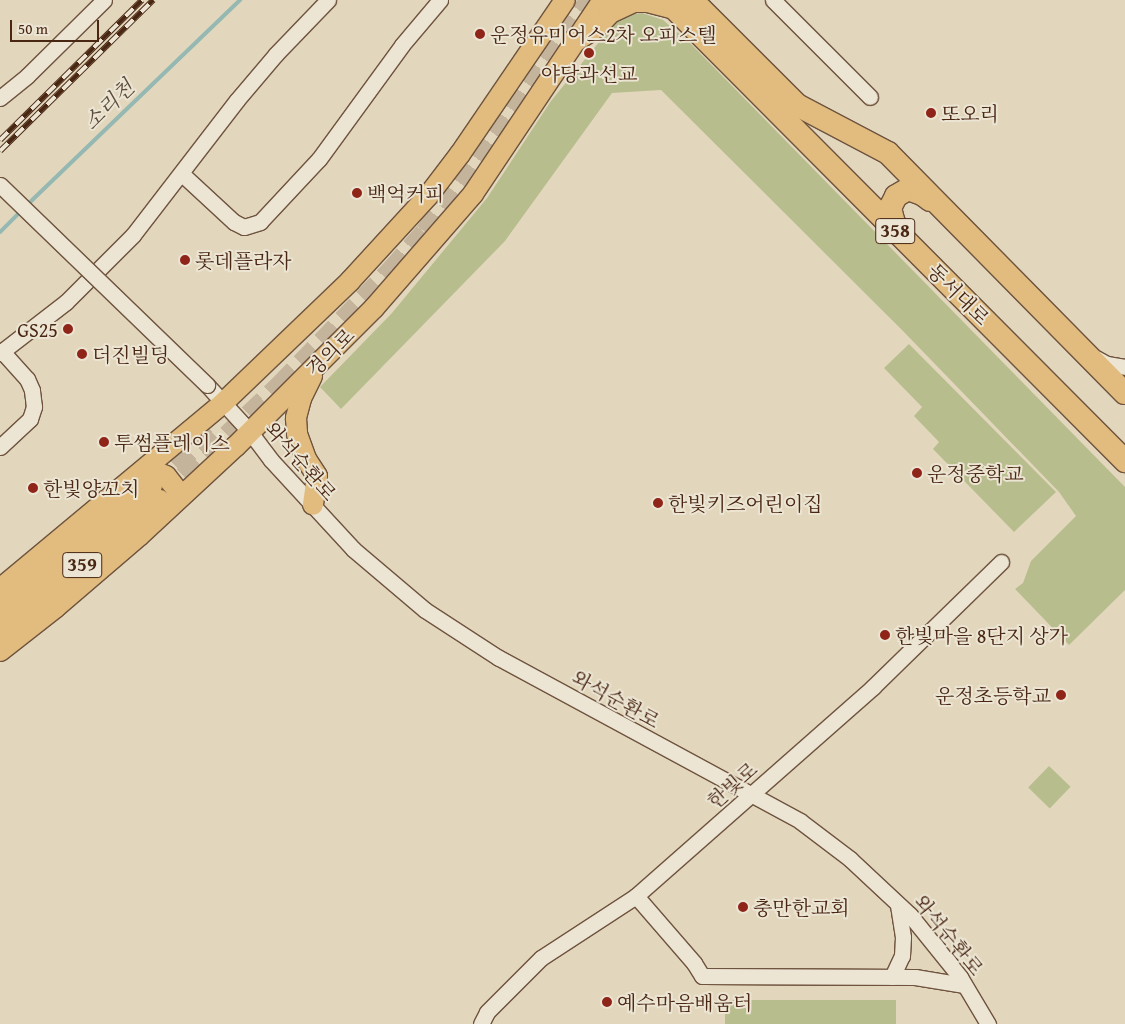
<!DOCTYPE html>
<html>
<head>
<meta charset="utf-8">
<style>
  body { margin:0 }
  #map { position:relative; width:1125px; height:1024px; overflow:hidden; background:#e2d7bd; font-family:"Gentium Book Plus","Noto Serif KR",serif }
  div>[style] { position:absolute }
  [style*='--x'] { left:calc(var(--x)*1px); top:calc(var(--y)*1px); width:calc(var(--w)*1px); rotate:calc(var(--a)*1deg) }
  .green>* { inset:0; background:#b8bd8e; transform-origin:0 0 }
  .stream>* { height:4px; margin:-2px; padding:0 2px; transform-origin:2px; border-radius:2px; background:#95b9b2 }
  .major-tunnel>* { height:20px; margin-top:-10px; transform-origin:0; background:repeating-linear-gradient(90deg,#c3b49b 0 20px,transparent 0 30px) }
  .roads { filter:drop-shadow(1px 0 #6f533e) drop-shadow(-1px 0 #6f533e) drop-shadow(0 1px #6f533e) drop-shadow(0 -1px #6f533e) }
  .minor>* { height:15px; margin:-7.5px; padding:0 7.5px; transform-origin:7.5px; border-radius:7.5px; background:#ece5d4 }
  .major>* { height:20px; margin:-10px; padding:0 10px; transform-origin:10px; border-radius:10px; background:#e1bc7e }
  .highway>* { height:22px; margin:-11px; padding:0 11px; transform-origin:11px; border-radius:11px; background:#e1bc7e }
  .rail>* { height:5.5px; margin-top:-2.75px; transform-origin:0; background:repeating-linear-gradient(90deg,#ece5d4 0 11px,#492713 0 22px); box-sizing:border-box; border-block:1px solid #492713 }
  .bridges { filter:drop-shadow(1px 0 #6f533e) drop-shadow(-1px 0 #6f533e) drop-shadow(0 1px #6f533e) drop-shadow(0 -1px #6f533e) }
  .minor-bridge>* { height:15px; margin:-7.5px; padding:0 7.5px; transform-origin:7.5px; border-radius:7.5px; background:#ece5d4 }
  .dots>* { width:14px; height:14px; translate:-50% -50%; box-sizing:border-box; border:2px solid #ece5d4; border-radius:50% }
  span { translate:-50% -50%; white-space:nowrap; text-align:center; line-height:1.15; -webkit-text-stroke:4px #ece5d4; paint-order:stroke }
  .shield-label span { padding:1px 4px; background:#ece5d4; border:1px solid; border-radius:4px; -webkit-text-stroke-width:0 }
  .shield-label { font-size:19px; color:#492713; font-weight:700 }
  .poi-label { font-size:20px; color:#492713 }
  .left { translate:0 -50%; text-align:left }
  .right { translate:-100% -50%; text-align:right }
  .street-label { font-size:20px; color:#492713 }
  .water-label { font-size:21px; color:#5c4c3b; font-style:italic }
  .scale { position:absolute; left:10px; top:20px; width:89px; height:22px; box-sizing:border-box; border:2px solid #492713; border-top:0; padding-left:6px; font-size:15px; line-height:18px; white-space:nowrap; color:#492713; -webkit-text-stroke:4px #ece5d4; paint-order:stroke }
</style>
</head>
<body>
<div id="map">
  <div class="green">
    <i style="clip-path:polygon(642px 13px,663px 20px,690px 43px,1125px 487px,1125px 590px,1069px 645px,1015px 589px,1023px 583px,1031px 561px,1076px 516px,1059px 492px,903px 331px,661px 90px,612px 93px,505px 241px,341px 409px,320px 387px,392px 313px,487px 198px,551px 101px,621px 15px)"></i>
    <i style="clip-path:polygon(909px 344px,1056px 492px,1014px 532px,933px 449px,939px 442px,914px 416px,922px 407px,884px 368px)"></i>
    <i style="left:1049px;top:766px;width:30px;height:30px;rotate:44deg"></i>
    <i style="left:725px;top:1000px;width:171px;height:24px"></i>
  </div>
  <div class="stream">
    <i style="--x:27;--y:205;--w:296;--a:-43.9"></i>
    <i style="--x:0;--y:232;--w:31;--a:-45"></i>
  </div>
  <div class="major-tunnel">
    <i style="--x:153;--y:486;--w:81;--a:-43"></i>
    <i style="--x:162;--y:497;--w:163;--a:-43.5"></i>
    <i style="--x:280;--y:385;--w:160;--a:-46"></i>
    <i style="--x:391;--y:270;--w:51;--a:-48.2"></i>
    <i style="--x:425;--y:232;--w:285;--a:-54.6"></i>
  </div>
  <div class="roads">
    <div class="minor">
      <i style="--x:773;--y:0;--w:137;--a:45"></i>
      <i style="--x:0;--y:98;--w:35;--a:-39"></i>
      <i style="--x:27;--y:76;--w:108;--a:-44.6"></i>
      <i style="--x:182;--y:174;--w:71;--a:42.7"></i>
      <i style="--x:234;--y:222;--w:11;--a:27"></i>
      <i style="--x:244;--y:227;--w:17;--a:-17"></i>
      <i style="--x:260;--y:222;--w:86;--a:-46.9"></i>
      <i style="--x:319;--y:159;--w:141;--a:-53.9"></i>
      <i style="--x:402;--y:45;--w:59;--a:-49.8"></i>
      <i style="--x:0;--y:353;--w:83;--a:-37.7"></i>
      <i style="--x:66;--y:302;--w:95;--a:-45"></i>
      <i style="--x:133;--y:235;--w:170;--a:-52.4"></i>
      <i style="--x:237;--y:100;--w:60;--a:-49.7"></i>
      <i style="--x:276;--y:54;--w:75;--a:-46.1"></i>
      <i style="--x:1096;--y:358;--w:13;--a:29"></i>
      <i style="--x:1107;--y:364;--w:18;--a:9"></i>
      <i style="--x:207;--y:385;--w:64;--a:47.5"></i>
      <i style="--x:250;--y:432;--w:35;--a:53"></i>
      <i style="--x:271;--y:460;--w:121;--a:47.3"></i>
      <i style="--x:353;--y:549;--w:94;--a:40.3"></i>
      <i style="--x:425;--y:610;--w:88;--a:33"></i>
      <i style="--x:499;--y:658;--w:342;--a:28.4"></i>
      <i style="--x:800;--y:821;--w:63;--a:37.2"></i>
      <i style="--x:850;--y:859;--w:82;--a:43"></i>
      <i style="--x:910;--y:915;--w:80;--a:51.1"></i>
      <i style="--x:960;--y:977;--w:55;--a:59.2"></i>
      <i style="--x:0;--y:447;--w:41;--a:-43"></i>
      <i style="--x:30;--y:419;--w:13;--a:-72"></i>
      <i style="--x:34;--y:407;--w:17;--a:-97"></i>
      <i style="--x:32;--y:390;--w:12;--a:-114"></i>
      <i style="--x:27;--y:379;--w:38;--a:-132"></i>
      <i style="--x:636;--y:896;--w:89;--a:49.1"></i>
      <i style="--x:694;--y:963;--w:15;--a:58"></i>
      <i style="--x:702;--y:976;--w:213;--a:0.3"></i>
      <i style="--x:915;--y:977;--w:50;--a:9.3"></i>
      <i style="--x:892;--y:977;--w:23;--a:-65"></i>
      <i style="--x:902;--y:956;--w:19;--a:-87"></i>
      <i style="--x:903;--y:937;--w:33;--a:-99"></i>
      <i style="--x:481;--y:1024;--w:13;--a:-63"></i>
      <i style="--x:487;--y:1012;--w:76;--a:-45"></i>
      <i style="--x:541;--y:958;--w:113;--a:-33.1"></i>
      <i style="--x:636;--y:896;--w:316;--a:-41.4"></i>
      <i style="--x:873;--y:687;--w:179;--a:-44.3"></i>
    </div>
    <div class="major">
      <i style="--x:312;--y:376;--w:25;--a:116"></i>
      <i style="--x:301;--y:399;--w:20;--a:105"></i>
      <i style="--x:296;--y:418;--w:16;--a:86"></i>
      <i style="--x:297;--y:434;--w:27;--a:70"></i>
      <i style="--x:306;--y:459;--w:20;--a:57"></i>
      <i style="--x:317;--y:476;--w:29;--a:98"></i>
      <i style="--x:143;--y:472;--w:14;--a:0"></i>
      <i style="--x:157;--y:472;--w:10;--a:24"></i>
      <i style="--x:166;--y:476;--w:18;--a:52"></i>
      <i style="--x:177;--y:490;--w:11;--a:95"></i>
      <i style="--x:0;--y:589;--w:290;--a:-39.8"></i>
      <i style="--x:223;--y:403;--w:176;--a:-43.8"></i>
      <i style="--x:350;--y:281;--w:115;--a:-47.5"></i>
      <i style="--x:428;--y:196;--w:53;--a:-52.7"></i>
      <i style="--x:460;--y:154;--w:186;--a:-55.7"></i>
      <i style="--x:0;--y:610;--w:196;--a:-39.2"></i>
      <i style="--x:0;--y:630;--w:68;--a:-37.2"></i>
      <i style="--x:54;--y:589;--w:138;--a:-40.3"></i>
      <i style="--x:0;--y:651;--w:70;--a:-38"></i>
      <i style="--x:55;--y:608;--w:111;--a:-40.6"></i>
      <i style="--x:139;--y:536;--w:132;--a:-42.9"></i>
      <i style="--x:236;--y:446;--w:195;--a:-45"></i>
      <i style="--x:374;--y:308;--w:151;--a:-49"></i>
      <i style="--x:473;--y:194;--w:234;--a:-56.2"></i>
    </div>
    <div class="highway">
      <i style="--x:666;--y:0;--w:651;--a:45.12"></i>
      <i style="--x:692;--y:0;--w:148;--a:45"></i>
      <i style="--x:797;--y:105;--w:103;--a:27.8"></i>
      <i style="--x:888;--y:153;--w:337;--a:45.4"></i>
      <i style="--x:574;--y:41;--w:27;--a:-33"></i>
      <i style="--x:597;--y:26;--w:19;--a:-47"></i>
      <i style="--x:610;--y:12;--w:26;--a:-25"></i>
      <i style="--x:634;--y:1;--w:14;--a:0"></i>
      <i style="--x:648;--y:1;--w:27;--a:15"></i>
      <i style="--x:901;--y:232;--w:11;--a:-128"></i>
      <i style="--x:894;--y:223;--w:16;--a:-105"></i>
      <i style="--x:890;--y:208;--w:13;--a:-63"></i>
      <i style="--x:896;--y:196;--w:14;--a:-30"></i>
      <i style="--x:908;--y:189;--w:15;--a:20"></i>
      <i style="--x:922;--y:194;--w:10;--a:37"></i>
    </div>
  </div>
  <div class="rail">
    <i style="--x:0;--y:140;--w:199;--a:-44.6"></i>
    <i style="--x:0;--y:151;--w:215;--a:-44.6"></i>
  </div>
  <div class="bridges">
    <div class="minor-bridge">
      <i style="--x:0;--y:185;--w:288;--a:44"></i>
    </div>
  </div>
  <div class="dots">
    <i style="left:480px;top:34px;background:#8f2418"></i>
    <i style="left:589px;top:53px;background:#8f2418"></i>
    <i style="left:931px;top:113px;background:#8f2418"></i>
    <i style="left:357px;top:193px;background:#8f2418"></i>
    <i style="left:185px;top:260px;background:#8f2418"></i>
    <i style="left:68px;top:329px;background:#8f2418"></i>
    <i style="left:82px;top:354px;background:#8f2418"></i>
    <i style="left:104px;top:442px;background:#8f2418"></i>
    <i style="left:917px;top:473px;background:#8f2418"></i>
    <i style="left:33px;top:488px;background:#8f2418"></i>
    <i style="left:658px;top:503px;background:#8f2418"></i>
    <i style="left:885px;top:635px;background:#8f2418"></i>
    <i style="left:1061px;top:695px;background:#8f2418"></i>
    <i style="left:743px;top:907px;background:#8f2418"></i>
    <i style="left:607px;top:1002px;background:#8f2418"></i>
  </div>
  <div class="shield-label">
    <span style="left:895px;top:231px">358</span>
    <span style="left:82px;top:565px">359</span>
  </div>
  <div class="poi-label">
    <span class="left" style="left:490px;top:34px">운정유미어스2차 오피스텔</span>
    <span style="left:589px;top:73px">야당과선교</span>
    <span class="left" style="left:941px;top:113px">또오리</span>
    <span class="left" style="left:367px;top:193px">백억커피</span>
    <span class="left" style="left:195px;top:260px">롯데플라자</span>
    <span class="right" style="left:58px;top:329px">GS25</span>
    <span class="left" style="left:92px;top:354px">더진빌딩</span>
    <span class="left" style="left:114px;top:442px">투썸플레이스</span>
    <span class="left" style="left:927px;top:473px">운정중학교</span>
    <span class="left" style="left:43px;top:488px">한빛양꼬치</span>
    <span class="left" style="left:668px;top:503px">한빛키즈어린이집</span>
    <span class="left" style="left:895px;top:635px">한빛마을 8단지 상가</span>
    <span class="right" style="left:1051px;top:695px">운정초등학교</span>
    <span class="left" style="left:753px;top:907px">충만한교회</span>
    <span class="left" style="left:617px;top:1002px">예수마음배움터</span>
  </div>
  <div class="street-label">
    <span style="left:959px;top:294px;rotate:45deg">동서대로</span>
    <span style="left:330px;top:352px;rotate:-45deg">경의로</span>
    <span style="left:301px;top:461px;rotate:49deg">와석순환로</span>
    <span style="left:616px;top:699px;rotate:29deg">와석순환로</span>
    <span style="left:732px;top:785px;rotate:-41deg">한빛로</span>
    <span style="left:949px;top:935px;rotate:51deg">와석순환로</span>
  </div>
  <div class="water-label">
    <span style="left:109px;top:105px;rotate:-44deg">소리천</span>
  </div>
  <div class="scale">50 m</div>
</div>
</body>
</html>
